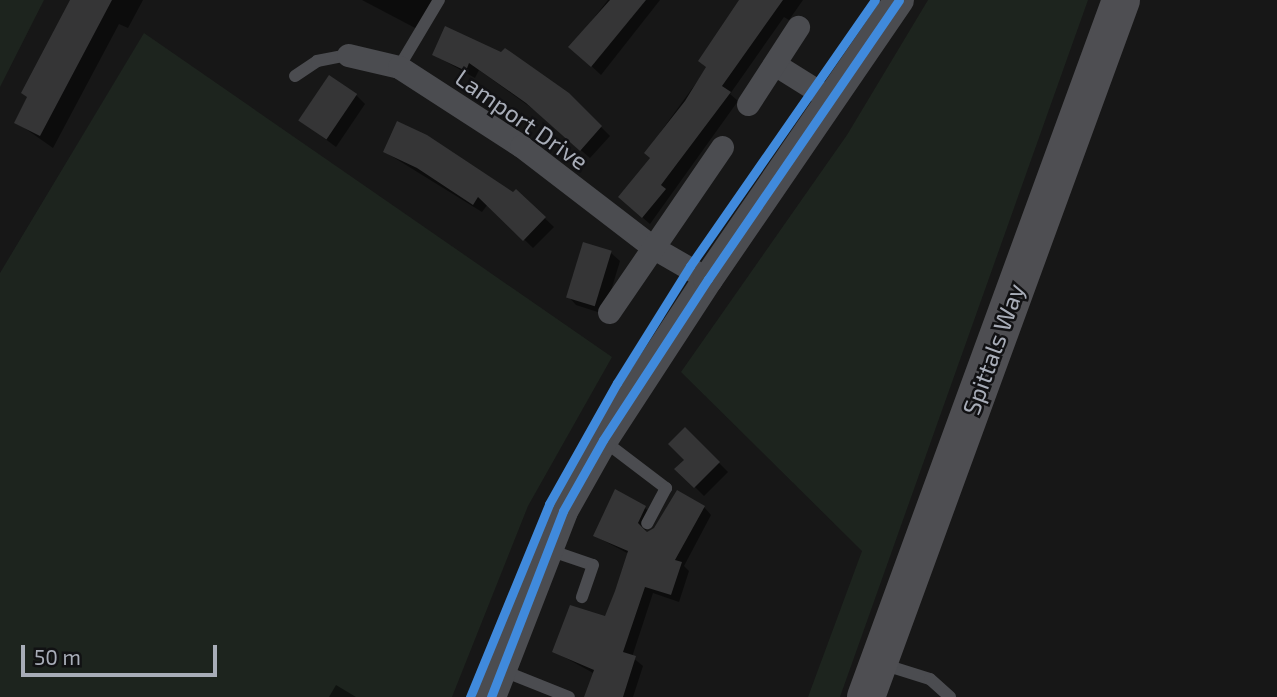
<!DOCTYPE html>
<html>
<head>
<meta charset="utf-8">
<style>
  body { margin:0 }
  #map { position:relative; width:1277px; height:697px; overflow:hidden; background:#171717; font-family:"Exo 2",sans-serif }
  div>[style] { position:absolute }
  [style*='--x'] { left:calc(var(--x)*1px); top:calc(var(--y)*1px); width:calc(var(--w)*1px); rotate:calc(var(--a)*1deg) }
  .green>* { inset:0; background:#1d241e }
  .shadow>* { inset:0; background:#0007 }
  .building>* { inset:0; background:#353536; transform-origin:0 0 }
  .service>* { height:12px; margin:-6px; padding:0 6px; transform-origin:6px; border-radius:6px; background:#4b4c50 }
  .minor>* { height:23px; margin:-11.5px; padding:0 11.5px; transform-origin:11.5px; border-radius:11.5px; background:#4b4c50 }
  .tertiary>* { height:30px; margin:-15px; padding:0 15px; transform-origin:15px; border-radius:15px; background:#4b4c50 }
  .trunk>* { height:38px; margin:-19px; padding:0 19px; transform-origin:19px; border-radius:19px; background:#4e4e52 }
  .cycleway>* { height:9px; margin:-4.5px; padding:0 4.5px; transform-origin:4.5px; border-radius:4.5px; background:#408adc }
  span { translate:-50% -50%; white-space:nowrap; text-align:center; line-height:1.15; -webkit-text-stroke:5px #111113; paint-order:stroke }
  .street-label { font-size:24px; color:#a8adb8 }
  .scale { position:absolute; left:21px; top:645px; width:196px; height:32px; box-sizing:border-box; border:4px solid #a8adb8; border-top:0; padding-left:9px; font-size:21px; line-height:24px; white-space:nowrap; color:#a8adb8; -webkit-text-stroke:5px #111113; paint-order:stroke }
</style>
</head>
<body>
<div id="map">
  <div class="green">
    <i style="clip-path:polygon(0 0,44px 0,0 87px)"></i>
    <i style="clip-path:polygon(928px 0,1088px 0,840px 697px,808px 697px,862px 551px,681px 372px,847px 135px)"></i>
    <i style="clip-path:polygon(144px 33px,612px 357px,528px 506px,452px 697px,0 697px,0 273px)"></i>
  </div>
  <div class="shadow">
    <i style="clip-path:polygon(84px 0,143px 0,128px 28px,119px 24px,53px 148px,16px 122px)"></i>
    <i style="clip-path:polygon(362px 0,434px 0,419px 30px)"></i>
    <i style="clip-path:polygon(608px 0,660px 0,601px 75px,571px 47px)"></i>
    <i style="clip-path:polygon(741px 0,803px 0,789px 20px,784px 17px,730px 94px,738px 101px,650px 224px,628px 205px,652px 159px,646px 152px,707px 68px)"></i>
    <i style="clip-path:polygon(502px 54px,568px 94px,610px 136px,590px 158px,537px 112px,479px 70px,475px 78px,434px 55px)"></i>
    <i style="clip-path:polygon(356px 95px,365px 104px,336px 147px,300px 120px)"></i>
    <i style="clip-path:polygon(385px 152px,513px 194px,516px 191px,554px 227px,533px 248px,488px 204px,482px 212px)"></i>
    <i style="clip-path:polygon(611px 253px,620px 261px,604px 314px,576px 305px,568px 296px)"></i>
    <i style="clip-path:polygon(685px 429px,728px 472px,704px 496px,677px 469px,686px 460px)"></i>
    <i style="clip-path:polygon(704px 507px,711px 515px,684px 566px,689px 571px,679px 602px,653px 593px,632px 657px,643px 666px,633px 697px,586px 697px,595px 674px,555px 652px,606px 619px,629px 554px,595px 536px,645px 508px,653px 515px,643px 535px)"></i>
    <i style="clip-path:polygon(336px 685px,356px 697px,329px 697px)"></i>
  </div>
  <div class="building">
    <i style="clip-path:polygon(70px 0,112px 0,40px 136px,14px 123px,27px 97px,21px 93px)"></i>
    <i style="clip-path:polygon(610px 0,646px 0,591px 67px,568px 47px)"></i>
    <i style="clip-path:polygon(739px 0,783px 0,722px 86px,731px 92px,661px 185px,666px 189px,642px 218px,618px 197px,650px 158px,644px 153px,685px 101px,706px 67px,698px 61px)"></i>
    <i style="clip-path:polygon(445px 26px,501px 52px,505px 48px,569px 93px,602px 126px,580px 151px,526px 103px,469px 63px,466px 71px,432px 55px)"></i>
    <i style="left:329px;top:75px;width:34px;height:55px;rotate:34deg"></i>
    <i style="clip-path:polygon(397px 121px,427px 135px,513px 192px,516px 189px,546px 217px,523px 241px,478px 197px,473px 205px,417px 168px,383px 152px)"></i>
    <i style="left:583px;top:242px;width:30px;height:58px;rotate:17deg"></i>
    <i style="clip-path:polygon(685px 427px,720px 462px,694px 488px,674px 469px,684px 460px,668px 444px)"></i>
    <i style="clip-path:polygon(615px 489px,646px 506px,638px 523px,647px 532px,654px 528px,677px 490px,705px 506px,675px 560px,682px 562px,671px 595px,645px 587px,623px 652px,636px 656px,623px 697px,584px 697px,594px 670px,552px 652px,570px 605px,605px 616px,615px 591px,628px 551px,593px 536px)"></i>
  </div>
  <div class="service">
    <i style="--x:399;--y:67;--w:78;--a:-59.2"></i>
    <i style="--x:295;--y:76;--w:27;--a:-34"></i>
    <i style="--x:317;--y:61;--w:32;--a:-11"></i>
    <i style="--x:604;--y:441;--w:78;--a:37.2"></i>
    <i style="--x:666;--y:488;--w:40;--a:118"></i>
    <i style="--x:549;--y:550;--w:46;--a:18.8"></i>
    <i style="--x:593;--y:565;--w:34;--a:109"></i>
    <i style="--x:882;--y:664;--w:50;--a:17.4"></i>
    <i style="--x:930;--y:679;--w:27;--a:42"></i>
    <i style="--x:501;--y:670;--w:73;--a:21.7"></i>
  </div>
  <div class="minor">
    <i style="--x:348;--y:55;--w:52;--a:13.2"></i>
    <i style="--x:399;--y:67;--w:145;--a:32.9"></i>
    <i style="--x:521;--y:146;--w:168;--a:37.5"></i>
    <i style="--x:654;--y:248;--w:62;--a:29.9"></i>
    <i style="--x:776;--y:65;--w:66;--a:32"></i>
    <i style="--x:748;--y:104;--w:92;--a:-57"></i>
    <i style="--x:609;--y:312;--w:200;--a:-55.6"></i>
  </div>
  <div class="tertiary">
    <i style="--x:491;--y:697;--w:199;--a:-68.8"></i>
    <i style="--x:563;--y:511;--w:81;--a:-60.6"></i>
    <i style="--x:603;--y:440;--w:192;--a:-56.9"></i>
    <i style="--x:708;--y:279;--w:338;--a:-55.6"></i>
  </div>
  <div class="trunk">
    <i style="--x:866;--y:697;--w:742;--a:-69.9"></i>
  </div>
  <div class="cycleway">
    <i style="--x:470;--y:697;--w:209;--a:-67.7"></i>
    <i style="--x:549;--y:504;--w:139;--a:-60.7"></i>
    <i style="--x:617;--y:383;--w:138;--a:-58"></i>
    <i style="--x:690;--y:266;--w:324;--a:-55.2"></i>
    <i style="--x:491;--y:697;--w:199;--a:-68.8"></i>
    <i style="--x:563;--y:511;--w:81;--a:-60.6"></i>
    <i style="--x:603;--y:440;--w:192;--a:-56.9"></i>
    <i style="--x:708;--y:279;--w:338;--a:-55.6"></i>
  </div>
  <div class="street-label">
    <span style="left:522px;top:119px;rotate:35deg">Lamport Drive</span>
    <span style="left:993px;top:349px;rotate:-70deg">Spittals Way</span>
  </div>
  <div class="scale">50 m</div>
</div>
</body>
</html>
